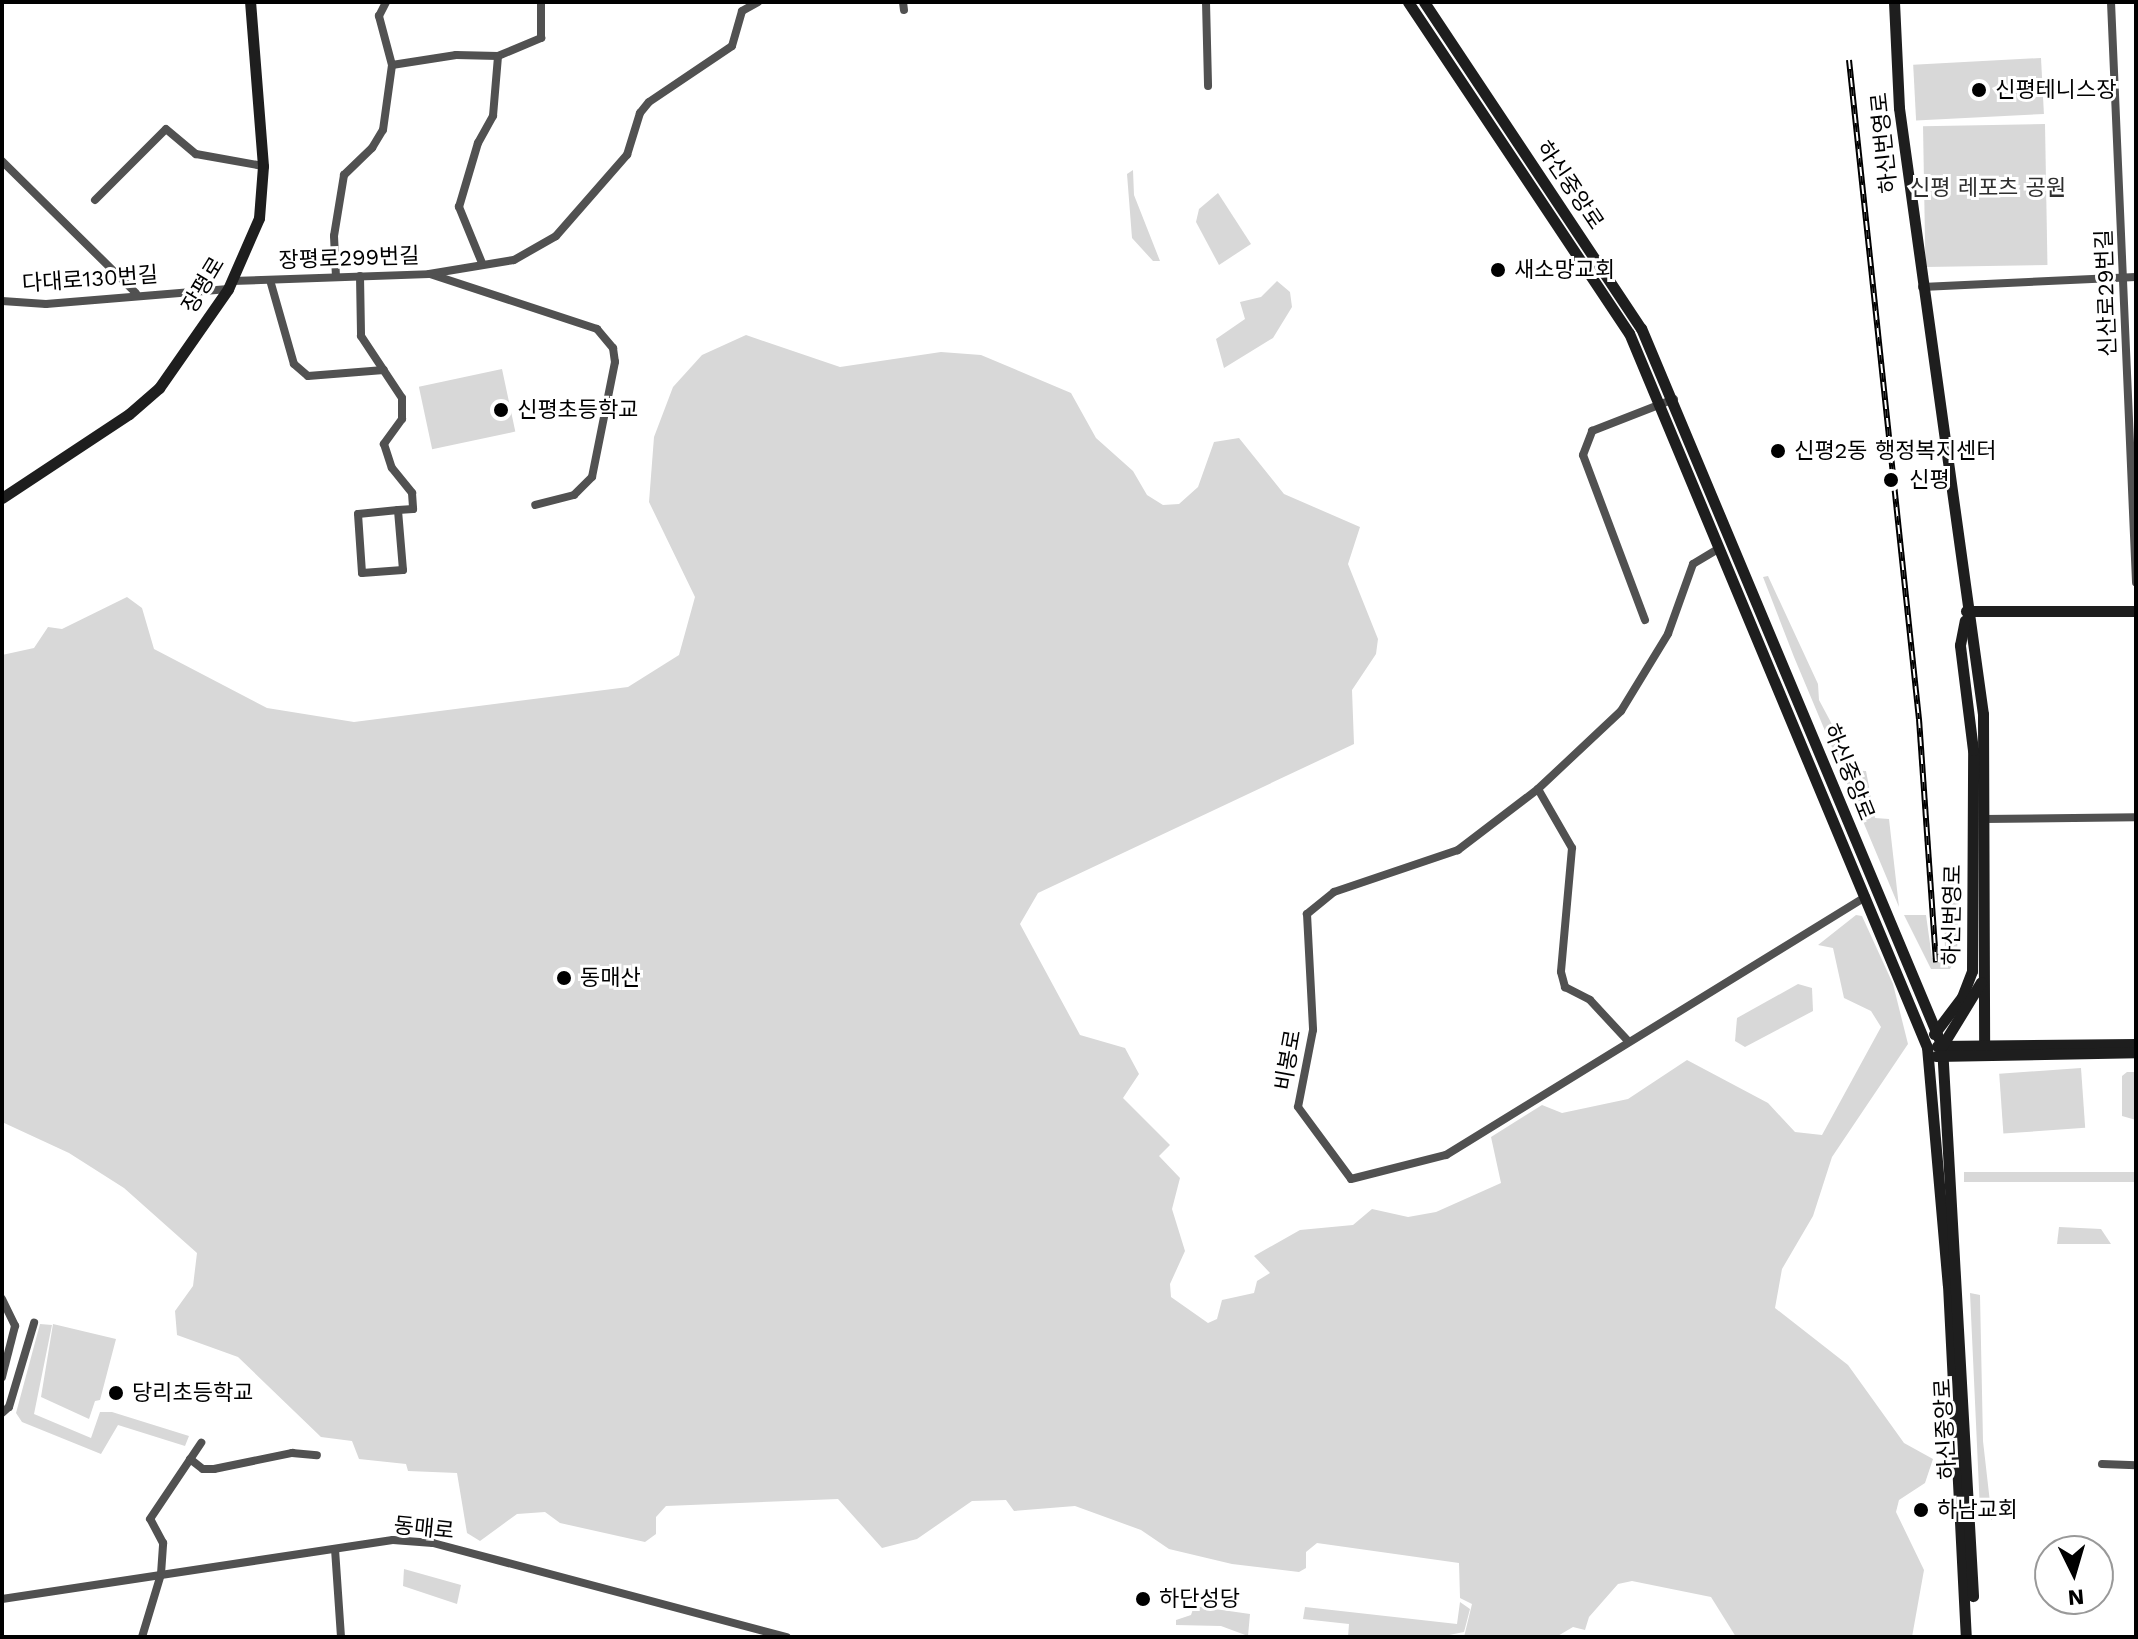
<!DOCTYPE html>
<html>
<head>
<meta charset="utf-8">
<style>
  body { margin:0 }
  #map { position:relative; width:2138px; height:1639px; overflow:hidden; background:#fff; font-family:"Work Sans","Noto Sans KR",sans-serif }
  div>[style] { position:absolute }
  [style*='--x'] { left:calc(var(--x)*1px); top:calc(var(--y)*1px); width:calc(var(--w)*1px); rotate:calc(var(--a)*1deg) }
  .green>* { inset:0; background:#d8d8d8; transform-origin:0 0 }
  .street>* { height:8px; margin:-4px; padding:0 4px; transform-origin:4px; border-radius:4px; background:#515151 }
  .secondary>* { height:11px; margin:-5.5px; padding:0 5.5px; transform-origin:5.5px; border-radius:5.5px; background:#1e1e1e }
  .rail>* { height:6px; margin-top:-3px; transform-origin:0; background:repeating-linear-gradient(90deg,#fff 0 9px,#000 0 18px); box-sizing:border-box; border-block:2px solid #000 }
  .dots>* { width:22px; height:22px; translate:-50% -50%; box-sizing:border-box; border:4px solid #fff; border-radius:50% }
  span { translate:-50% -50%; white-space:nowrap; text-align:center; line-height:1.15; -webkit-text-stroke:6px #fff; paint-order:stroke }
  .poi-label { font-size:22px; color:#000 }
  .left { translate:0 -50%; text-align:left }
  .street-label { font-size:22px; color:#000 }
  .park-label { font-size:22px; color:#2f2f2f }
  .frame { position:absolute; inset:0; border:4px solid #000; pointer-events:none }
  .north { position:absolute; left:2034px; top:1535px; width:80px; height:80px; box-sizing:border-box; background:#fff; border:2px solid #999; border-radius:50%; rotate:175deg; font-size:22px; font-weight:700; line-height:32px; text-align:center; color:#000 }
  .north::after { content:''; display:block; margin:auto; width:28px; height:36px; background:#000; clip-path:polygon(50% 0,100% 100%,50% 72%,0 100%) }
</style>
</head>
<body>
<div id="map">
  <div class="green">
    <i style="left:2041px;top:58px;width:56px;height:128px;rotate:87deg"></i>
    <i style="left:2045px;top:124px;width:141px;height:122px;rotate:89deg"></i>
    <i style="clip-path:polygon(1133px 170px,1134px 195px,1160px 261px,1153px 261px,1132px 238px,1127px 174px)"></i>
    <i style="clip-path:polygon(1218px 193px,1251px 244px,1219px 265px,1196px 222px,1199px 209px)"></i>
    <i style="clip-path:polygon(1277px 281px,1290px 292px,1292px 307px,1273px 338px,1224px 368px,1216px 339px,1245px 319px,1240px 302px,1261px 297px)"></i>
    <i style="clip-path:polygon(746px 335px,840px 367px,941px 352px,981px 355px,1071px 393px,1096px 438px,1133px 471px,1147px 495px,1163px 505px,1179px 504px,1198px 487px,1214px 442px,1239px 438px,1284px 494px,1360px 527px,1348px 564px,1378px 639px,1376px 654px,1352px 690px,1354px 744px,1038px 893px,1020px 924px,1080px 1035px,1125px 1048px,1139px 1074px,1123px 1098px,1170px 1145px,1159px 1156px,1180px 1178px,1172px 1209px,1185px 1251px,1170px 1284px,1171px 1297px,1208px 1323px,1217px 1319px,1222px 1300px,1254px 1293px,1257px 1281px,1270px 1273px,1254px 1256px,1300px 1230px,1353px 1225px,1372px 1209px,1408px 1217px,1436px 1212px,1501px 1183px,1491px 1137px,1542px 1105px,1562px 1113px,1628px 1099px,1687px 1060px,1768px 1103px,1795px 1132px,1822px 1135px,1881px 1027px,1871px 1011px,1844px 998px,1833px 948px,1818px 945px,1856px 915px,1862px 916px,1893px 984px,1908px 1044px,1832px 1157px,1813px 1216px,1782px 1269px,1775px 1308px,1848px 1365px,1904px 1443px,1933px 1459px,1925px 1483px,1899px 1500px,1896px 1512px,1924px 1570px,1912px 1637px,1736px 1637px,1711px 1597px,1632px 1581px,1618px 1584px,1589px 1617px,1585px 1630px,1573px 1627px,1556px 1637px,1464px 1637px,1472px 1604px,1460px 1598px,1459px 1563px,1317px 1543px,1306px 1552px,1306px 1568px,1299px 1572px,1232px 1564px,1169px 1549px,1141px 1530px,1075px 1506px,1014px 1511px,1006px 1500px,972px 1501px,917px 1539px,882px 1548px,838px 1499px,666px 1506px,656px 1517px,656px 1534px,645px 1542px,560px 1523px,545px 1512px,517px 1514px,480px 1541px,467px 1533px,457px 1473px,408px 1471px,406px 1464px,359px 1459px,352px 1441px,321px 1437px,238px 1357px,177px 1335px,175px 1311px,193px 1286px,197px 1253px,124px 1188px,69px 1153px,2px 1122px,2px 655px,34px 648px,48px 627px,62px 629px,127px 597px,142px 608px,154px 649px,267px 708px,354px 722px,628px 687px,679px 655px,695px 597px,649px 502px,654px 437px,673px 387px,702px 355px)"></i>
    <i style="left:502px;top:369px;width:64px;height:85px;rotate:78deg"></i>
    <i style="clip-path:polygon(1768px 576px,1818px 684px,1819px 700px,1842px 743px,1848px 770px,1866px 771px,1875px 818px,1889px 819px,1899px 907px,1794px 657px,1763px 577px)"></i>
    <i style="clip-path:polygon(1944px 880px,1959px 883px,1957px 957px,1950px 969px,1931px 969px,1904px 915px,1926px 915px,1932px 958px,1945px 958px)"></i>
    <i style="clip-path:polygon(1798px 984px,1812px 988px,1813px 1011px,1745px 1047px,1735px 1041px,1737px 1018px)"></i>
    <i style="left:2081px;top:1068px;width:60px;height:82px;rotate:86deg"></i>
    <i style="clip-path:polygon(2127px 1072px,2136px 1072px,2136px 1120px,2122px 1116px,2122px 1076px)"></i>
    <i style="left:1964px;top:1172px;width:172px;height:10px"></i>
    <i style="clip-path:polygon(2059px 1227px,2101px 1229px,2111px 1244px,2057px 1244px)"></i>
    <i style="clip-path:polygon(1970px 1293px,1980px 1295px,1983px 1441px,1992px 1520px,1980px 1511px)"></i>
    <i style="clip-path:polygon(40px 1324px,52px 1325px,34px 1414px,91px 1438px,100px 1412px,112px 1412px,189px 1436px,185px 1446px,118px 1425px,101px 1454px,22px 1422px,16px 1413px)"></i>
    <i style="clip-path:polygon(53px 1324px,116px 1339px,100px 1400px,95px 1401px,89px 1419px,41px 1397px)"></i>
    <i style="clip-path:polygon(404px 1569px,461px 1585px,457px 1604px,403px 1586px)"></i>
    <i style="clip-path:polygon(1460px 1602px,1470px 1609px,1464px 1632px,1449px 1635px,1348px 1637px,1349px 1624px,1303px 1619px,1305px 1607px,1457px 1624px)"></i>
    <i style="clip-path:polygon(1194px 1606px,1250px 1614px,1248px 1636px,1221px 1626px,1176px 1625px,1176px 1620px,1191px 1615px)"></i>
  </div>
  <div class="street">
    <i style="--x:903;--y:2;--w:8;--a:83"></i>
    <i style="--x:1206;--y:2;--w:84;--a:88.6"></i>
    <i style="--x:2111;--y:2;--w:581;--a:87.53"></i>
    <i style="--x:392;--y:65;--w:65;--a:-8.9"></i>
    <i style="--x:456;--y:55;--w:42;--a:1.4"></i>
    <i style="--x:498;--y:56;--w:47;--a:-22.7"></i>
    <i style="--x:541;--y:38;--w:36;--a:-90"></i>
    <i style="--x:2;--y:161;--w:188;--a:44.6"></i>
    <i style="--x:95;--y:200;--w:100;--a:-45"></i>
    <i style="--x:166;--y:129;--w:39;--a:40"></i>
    <i style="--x:196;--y:154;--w:68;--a:10.2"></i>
    <i style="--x:482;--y:263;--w:61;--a:-112.3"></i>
    <i style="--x:459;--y:207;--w:67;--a:-73.5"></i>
    <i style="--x:478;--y:143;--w:31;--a:-61"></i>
    <i style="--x:493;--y:116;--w:60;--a:-85.2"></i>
    <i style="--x:430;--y:274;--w:176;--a:18.2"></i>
    <i style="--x:597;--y:329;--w:25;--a:50"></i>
    <i style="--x:613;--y:348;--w:14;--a:82"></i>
    <i style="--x:615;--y:362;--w:117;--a:101.3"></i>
    <i style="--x:592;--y:477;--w:25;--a:135"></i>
    <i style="--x:574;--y:495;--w:40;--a:165.6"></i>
    <i style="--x:360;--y:276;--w:60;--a:89"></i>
    <i style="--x:361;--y:336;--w:74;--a:56.5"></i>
    <i style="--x:402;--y:398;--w:21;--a:90"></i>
    <i style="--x:402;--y:419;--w:31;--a:126"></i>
    <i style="--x:384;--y:444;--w:25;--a:72"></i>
    <i style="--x:392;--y:468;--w:32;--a:51"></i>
    <i style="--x:412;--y:493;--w:16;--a:86"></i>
    <i style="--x:413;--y:509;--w:15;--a:176"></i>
    <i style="--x:398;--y:510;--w:40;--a:174.3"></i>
    <i style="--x:358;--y:514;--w:59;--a:86.1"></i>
    <i style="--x:362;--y:573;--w:41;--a:-4.2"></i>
    <i style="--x:403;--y:570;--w:60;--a:-94.8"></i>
    <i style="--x:336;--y:277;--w:41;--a:-92.8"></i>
    <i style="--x:334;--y:236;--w:62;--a:-80.7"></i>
    <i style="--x:344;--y:175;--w:39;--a:-44"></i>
    <i style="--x:372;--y:148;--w:21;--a:-59"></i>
    <i style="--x:383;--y:130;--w:66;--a:-82.1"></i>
    <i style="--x:392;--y:65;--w:51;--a:-104.9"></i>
    <i style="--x:379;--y:16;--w:16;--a:-63"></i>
    <i style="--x:270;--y:280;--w:87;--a:74.1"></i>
    <i style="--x:294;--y:364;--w:18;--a:41"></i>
    <i style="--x:308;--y:376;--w:76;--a:-4.5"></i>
    <i style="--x:232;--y:281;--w:197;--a:-2"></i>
    <i style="--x:429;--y:274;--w:86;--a:-9.4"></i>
    <i style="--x:514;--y:260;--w:48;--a:-29.7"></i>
    <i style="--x:556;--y:236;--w:108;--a:-48.8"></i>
    <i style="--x:627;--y:155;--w:44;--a:-72.8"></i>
    <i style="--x:640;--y:113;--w:14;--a:-51"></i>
    <i style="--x:649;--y:102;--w:100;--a:-34"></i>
    <i style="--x:732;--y:46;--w:36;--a:-74"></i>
    <i style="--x:742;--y:11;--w:18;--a:-29"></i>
    <i style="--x:1922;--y:287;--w:214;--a:-2.7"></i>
    <i style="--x:2;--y:301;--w:44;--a:3.9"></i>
    <i style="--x:46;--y:304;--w:183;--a:-4.7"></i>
    <i style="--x:1718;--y:549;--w:29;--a:149"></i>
    <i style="--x:1693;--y:564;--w:74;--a:109.7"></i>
    <i style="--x:1668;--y:634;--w:90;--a:121.4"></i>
    <i style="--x:1621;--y:711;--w:114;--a:136.8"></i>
    <i style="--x:1538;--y:789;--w:101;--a:142.7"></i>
    <i style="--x:1458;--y:850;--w:131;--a:161.3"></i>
    <i style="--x:1334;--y:892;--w:35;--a:141"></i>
    <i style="--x:1307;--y:914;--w:116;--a:87"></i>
    <i style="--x:1313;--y:1030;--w:78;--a:101"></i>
    <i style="--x:1298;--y:1107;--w:89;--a:53.6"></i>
    <i style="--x:1351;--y:1179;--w:98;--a:-14.2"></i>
    <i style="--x:1446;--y:1155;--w:493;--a:-31.6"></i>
    <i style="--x:1645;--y:620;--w:176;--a:-110.6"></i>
    <i style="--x:1583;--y:455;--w:26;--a:-69"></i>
    <i style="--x:1592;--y:431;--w:88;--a:-21.3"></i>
    <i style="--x:1538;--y:789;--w:68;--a:60"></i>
    <i style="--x:1572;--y:848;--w:124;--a:95.1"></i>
    <i style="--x:1561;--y:972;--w:16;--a:75"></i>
    <i style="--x:1565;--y:987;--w:28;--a:27"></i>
    <i style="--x:1590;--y:1000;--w:56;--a:47.2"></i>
    <i style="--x:1983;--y:819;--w:153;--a:-0.7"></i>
    <i style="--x:2;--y:1299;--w:30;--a:64"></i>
    <i style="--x:15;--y:1326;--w:53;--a:104.3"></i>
    <i style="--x:2;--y:1413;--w:9;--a:-41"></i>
    <i style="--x:9;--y:1407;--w:88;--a:-73.4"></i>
    <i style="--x:190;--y:1459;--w:16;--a:38"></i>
    <i style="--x:203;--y:1469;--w:11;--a:0"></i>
    <i style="--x:214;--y:1469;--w:80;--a:-11.6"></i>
    <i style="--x:292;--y:1453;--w:25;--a:5"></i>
    <i style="--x:2102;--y:1464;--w:34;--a:2"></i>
    <i style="--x:335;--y:1549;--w:88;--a:86.1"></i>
    <i style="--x:2;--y:1599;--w:395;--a:-8.6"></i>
    <i style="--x:393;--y:1540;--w:40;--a:4.3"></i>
    <i style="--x:433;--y:1543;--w:366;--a:14.9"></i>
    <i style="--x:142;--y:1637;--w:66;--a:-73.2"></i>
    <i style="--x:161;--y:1574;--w:31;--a:-86"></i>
    <i style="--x:163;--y:1543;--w:27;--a:-118"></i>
    <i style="--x:150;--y:1519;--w:92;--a:-56.1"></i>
  </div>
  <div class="secondary">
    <i style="--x:1408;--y:2;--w:398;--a:56.3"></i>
    <i style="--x:1629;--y:333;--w:774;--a:67.35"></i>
    <i style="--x:1927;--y:1047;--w:239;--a:85"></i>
    <i style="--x:1948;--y:1285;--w:352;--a:87.1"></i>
    <i style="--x:1424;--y:2;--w:392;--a:56.4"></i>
    <i style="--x:1641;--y:328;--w:779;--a:67.26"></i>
    <i style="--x:1942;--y:1046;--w:551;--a:86.77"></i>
    <i style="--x:1894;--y:2;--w:106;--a:87.3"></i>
    <i style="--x:1899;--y:108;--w:612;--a:82.11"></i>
    <i style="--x:1983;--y:714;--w:330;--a:89.8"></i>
    <i style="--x:2;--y:498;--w:152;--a:-33.5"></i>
    <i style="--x:129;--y:414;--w:40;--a:-41"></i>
    <i style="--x:159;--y:388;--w:121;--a:-55.1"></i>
    <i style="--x:228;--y:289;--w:77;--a:-66.4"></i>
    <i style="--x:259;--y:218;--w:52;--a:-85.6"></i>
    <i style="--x:263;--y:166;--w:165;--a:-94.5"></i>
    <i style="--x:1966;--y:611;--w:170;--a:0"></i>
    <i style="--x:1934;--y:1034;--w:46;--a:-52.9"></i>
    <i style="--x:1962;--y:997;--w:28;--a:-69"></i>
    <i style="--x:1972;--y:971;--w:221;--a:-89.7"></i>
    <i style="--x:1973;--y:750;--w:106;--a:-97.1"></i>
    <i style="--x:1960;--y:645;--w:25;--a:-79"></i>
    <i style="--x:1937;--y:1046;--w:199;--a:-0.6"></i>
    <i style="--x:1942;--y:1046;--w:75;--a:-58.6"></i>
    <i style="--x:1936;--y:1056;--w:200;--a:-1.1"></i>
  </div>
  <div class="rail">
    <i style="--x:1849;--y:60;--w:663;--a:83.94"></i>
    <i style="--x:1919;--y:719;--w:244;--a:86"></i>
  </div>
  <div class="dots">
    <i style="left:1979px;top:90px;background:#000"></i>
    <i style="left:1498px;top:270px;background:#000"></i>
    <i style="left:501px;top:410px;background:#000"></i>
    <i style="left:1778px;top:451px;background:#000"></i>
    <i style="left:1891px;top:480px;background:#000"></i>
    <i style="left:564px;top:978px;background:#000"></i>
    <i style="left:116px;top:1393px;background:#000"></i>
    <i style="left:1921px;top:1510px;background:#000"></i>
    <i style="left:1143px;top:1599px;background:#000"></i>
  </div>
  <div class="poi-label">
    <span class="left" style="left:1995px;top:90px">신평테니스장</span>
    <span class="left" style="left:1514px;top:270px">새소망교회</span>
    <span class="left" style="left:517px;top:410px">신평초등학교</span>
    <span class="left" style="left:1794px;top:451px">신평2동 행정복지센터</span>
    <span class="left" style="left:1909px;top:480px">신평</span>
    <span class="left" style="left:580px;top:978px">동매산</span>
    <span class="left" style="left:132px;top:1393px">당리초등학교</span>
    <span class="left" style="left:1937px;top:1510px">하남교회</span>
    <span class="left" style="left:1159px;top:1599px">하단성당</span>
  </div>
  <div class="street-label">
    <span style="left:1884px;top:143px;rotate:-96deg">하신번영로</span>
    <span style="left:1570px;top:185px;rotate:56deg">하신중앙로</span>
    <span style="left:349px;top:258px;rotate:-2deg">장평로299번길</span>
    <span style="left:90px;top:279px;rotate:-4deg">다대로130번길</span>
    <span style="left:203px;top:285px;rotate:-59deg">장평로</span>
    <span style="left:2106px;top:293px;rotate:-92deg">신산로29번길</span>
    <span style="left:1849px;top:772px;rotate:68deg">하신중앙로</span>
    <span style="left:1952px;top:915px;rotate:-89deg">하신번영로</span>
    <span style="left:1288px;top:1060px;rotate:-80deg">비봉로</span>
    <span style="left:1945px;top:1429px;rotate:-93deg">하신중앙로</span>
    <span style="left:424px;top:1528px;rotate:6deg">동매로</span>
  </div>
  <div class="park-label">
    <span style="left:1988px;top:188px">신평 레포츠 공원</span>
  </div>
  <div class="frame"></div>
  <div class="north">N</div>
</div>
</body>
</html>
